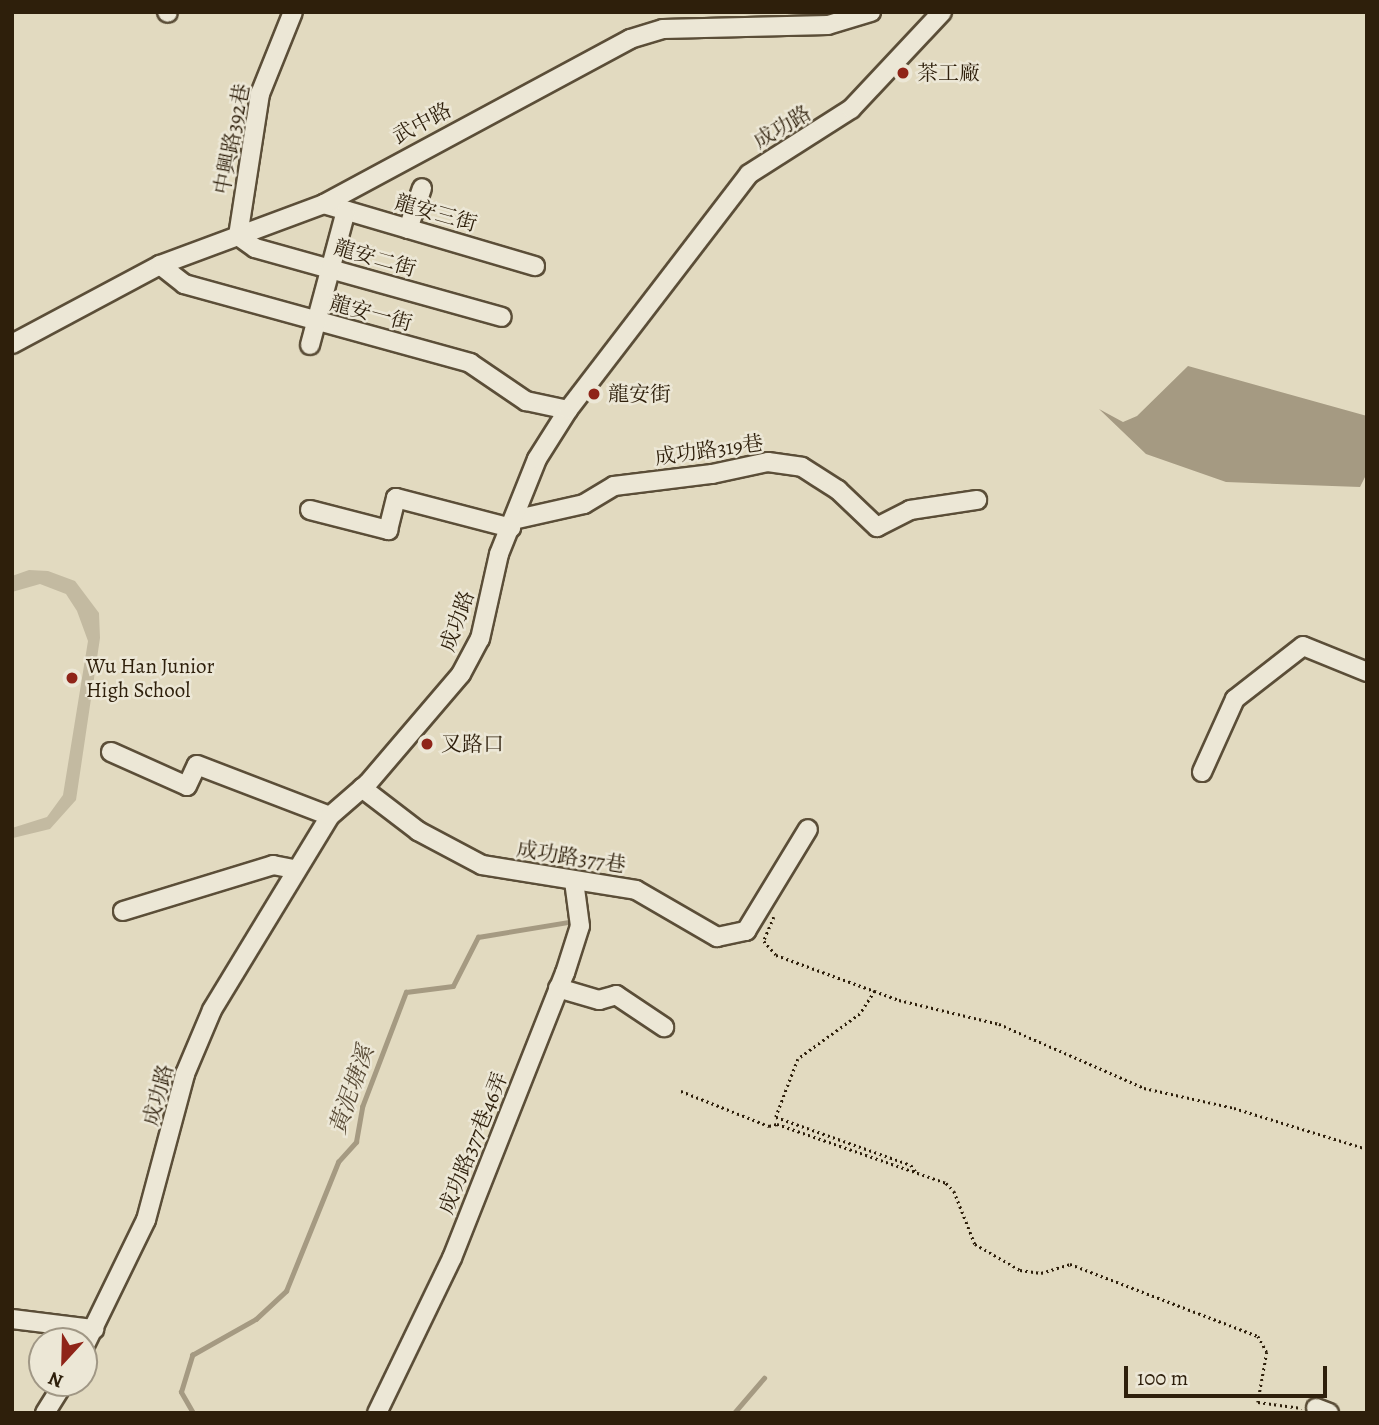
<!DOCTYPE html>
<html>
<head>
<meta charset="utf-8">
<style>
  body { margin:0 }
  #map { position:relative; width:1379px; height:1425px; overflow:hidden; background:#e2dac0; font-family:Alegreya,"Noto Serif TC",serif }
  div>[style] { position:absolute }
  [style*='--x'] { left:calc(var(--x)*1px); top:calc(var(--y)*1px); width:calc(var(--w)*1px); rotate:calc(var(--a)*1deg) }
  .green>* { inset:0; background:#c3baa1 }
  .water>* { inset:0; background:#a59a82 }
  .stream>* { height:4.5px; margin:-2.25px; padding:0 2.25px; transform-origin:2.25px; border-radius:2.25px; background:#a59a82 }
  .path>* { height:2.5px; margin-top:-1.25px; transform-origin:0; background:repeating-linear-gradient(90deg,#2e1f0b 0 2px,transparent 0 5.5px) }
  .roads { filter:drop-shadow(2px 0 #5b4e38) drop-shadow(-2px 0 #5b4e38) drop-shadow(0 2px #5b4e38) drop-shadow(0 -2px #5b4e38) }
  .minor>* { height:18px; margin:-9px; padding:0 9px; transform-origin:9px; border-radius:9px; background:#ece7d6 }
  .dots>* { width:19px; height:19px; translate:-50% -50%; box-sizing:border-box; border:4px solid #ece7d6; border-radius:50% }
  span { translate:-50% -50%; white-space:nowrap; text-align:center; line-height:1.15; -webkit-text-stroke:5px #ece7d6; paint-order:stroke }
  .poi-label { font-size:21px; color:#2e1f0b }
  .left { translate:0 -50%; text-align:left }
  .street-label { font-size:21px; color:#2e1f0b }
  .water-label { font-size:23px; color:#584a35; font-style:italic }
  .frame { position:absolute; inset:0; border:14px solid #2e1f0b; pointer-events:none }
  .north { position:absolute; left:28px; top:1327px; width:70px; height:70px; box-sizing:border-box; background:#ece7d6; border:2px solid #a09785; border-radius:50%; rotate:202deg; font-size:19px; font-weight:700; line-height:28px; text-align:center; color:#2e1f0b }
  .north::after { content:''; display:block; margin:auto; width:24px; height:32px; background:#8f2418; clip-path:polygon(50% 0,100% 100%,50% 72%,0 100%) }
  .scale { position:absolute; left:1124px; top:1366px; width:203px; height:32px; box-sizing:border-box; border:4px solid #2e1f0b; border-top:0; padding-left:9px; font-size:21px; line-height:24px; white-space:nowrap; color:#2e1f0b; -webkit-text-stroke:5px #ece7d6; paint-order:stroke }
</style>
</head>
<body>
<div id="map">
  <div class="green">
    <i style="clip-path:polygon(29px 570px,48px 571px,75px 581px,99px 613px,100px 638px,76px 800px,50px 829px,13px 838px,12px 828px,47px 817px,63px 795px,88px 641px,77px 611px,66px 594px,40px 584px,12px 592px,12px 576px)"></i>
  </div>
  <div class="water">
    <i style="clip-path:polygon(1188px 366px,1367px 416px,1367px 473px,1360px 487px,1226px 482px,1146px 454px,1099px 409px,1123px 422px,1137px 416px)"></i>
  </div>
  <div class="stream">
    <i style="--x:193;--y:1413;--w:24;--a:-120"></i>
    <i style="--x:181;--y:1392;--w:39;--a:-73"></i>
    <i style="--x:192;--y:1355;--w:73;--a:-29.4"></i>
    <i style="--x:256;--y:1319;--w:41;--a:-43"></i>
    <i style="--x:286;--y:1291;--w:139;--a:-68"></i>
    <i style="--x:338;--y:1162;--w:27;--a:-48"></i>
    <i style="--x:356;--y:1142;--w:36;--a:-80"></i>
    <i style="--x:362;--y:1107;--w:123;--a:-69.1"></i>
    <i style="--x:406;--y:992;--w:47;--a:-7.3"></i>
    <i style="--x:453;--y:986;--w:55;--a:-63"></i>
    <i style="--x:478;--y:937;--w:92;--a:-9.4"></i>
    <i style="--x:734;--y:1413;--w:46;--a:-49.4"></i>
  </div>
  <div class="path">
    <i style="--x:774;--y:917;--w:26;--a:113"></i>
    <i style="--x:764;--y:941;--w:18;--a:49"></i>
    <i style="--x:776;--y:955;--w:131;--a:20.1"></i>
    <i style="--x:899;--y:1000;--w:103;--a:13.5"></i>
    <i style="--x:999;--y:1024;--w:158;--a:23.8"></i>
    <i style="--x:1144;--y:1088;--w:92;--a:12.5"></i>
    <i style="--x:1234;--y:1108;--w:139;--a:17.1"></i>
    <i style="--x:875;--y:991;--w:27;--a:123"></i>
    <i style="--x:860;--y:1014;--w:77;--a:144"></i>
    <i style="--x:798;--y:1059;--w:62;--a:110.8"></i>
    <i style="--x:776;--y:1117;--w:143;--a:19.6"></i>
    <i style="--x:911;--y:1165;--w:9;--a:54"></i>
    <i style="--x:681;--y:1091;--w:95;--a:21.7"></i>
    <i style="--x:769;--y:1126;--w:8;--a:-14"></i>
    <i style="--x:777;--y:1124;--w:179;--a:19.2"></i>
    <i style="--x:946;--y:1183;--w:11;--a:45"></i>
    <i style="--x:954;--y:1191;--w:57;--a:68.4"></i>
    <i style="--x:975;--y:1244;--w:52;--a:30"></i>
    <i style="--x:1020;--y:1270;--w:21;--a:8"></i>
    <i style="--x:1041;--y:1273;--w:30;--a:-17"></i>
    <i style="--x:1070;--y:1264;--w:201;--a:21"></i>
    <i style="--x:1258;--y:1336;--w:18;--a:61"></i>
    <i style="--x:1267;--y:1352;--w:51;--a:100.2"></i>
    <i style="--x:1258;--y:1402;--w:44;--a:7.8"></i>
  </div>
  <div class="roads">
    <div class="minor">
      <i style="--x:167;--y:12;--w:1;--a:45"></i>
      <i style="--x:324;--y:204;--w:220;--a:16.4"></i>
      <i style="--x:408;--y:229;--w:43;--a:-71.1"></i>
      <i style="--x:238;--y:236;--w:21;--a:35"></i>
      <i style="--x:255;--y:248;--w:256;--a:15.6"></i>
      <i style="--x:238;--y:236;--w:144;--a:-81.2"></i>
      <i style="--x:260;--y:94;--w:88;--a:-68.1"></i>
      <i style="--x:160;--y:265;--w:31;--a:38"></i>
      <i style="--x:184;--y:284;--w:297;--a:15.4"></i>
      <i style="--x:470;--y:363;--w:68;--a:34.2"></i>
      <i style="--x:526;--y:401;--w:43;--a:12.1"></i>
      <i style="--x:12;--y:344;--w:168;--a:-28.1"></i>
      <i style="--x:160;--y:265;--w:175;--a:-20.4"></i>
      <i style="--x:324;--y:204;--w:348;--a:-28.3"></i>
      <i style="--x:630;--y:39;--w:34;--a:-17"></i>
      <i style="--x:663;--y:29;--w:165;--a:-1.4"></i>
      <i style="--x:828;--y:25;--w:45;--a:-16.8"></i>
      <i style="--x:310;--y:345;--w:139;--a:-75"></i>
      <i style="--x:310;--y:510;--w:81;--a:14.4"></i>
      <i style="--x:388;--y:530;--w:33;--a:-76"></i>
      <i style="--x:396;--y:498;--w:119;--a:14.6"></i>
      <i style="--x:513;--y:520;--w:73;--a:-12.7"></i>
      <i style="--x:584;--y:504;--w:35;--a:-31"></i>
      <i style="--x:614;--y:486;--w:99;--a:-7"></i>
      <i style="--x:712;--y:474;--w:57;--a:-12.1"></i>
      <i style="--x:768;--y:462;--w:34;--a:8"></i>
      <i style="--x:802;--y:467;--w:43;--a:32.6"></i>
      <i style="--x:838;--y:490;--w:54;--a:43.5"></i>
      <i style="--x:877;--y:527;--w:37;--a:-27"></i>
      <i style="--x:910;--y:510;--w:68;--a:-8.5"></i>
      <i style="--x:111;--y:752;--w:83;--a:24.1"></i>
      <i style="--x:187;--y:786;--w:23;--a:-65"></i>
      <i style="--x:197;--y:765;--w:142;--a:21"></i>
      <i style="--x:1202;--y:772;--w:80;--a:-65.7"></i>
      <i style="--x:1235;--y:699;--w:86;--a:-37.9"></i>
      <i style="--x:1303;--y:646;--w:69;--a:22.1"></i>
      <i style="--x:362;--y:788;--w:71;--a:37.5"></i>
      <i style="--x:418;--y:831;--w:72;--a:28"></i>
      <i style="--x:482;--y:865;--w:156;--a:9.2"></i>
      <i style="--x:636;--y:890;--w:94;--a:30.1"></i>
      <i style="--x:717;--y:937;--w:30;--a:-12"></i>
      <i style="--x:746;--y:931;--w:119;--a:-58.7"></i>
      <i style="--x:123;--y:911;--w:157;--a:-17"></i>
      <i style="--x:273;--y:865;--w:21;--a:11"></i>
      <i style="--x:558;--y:988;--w:43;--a:16.3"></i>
      <i style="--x:599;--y:1000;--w:18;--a:-16"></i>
      <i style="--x:616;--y:995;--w:58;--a:33.7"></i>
      <i style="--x:12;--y:1319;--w:83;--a:7"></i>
      <i style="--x:84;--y:1347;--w:141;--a:-64"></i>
      <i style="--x:146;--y:1220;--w:151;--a:-75"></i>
      <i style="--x:185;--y:1074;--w:69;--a:-67.1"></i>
      <i style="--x:212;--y:1010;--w:227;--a:-58.7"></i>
      <i style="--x:330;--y:816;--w:50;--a:-41"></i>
      <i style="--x:368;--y:783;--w:143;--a:-49.5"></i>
      <i style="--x:461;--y:674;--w:40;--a:-62"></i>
      <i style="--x:480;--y:639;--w:87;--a:-77.4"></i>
      <i style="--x:499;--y:554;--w:102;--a:-68.2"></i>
      <i style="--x:537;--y:459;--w:58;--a:-57.7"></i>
      <i style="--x:568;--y:410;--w:297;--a:-52.5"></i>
      <i style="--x:749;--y:174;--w:121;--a:-32.5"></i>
      <i style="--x:851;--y:109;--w:133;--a:-46.8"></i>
      <i style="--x:1316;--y:1408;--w:14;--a:21"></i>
      <i style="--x:45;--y:1413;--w:36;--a:-58"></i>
      <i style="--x:377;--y:1413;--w:172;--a:-64.2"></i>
      <i style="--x:452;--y:1258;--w:307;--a:-68.4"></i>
      <i style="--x:565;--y:973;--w:49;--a:-72.3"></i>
      <i style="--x:580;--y:926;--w:45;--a:-97.6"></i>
    </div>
  </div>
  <div class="dots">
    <i style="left:903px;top:73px;background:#8f2418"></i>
    <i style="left:594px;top:394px;background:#8f2418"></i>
    <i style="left:72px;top:678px;background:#8f2418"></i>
    <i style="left:427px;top:744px;background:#8f2418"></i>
  </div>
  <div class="poi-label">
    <span class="left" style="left:917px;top:73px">茶工廠</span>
    <span class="left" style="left:608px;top:394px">龍安街</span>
    <span class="left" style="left:86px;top:678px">Wu Han Junior<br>High School</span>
    <span class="left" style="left:441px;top:744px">叉路口</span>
  </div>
  <div class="street-label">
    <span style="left:422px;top:123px;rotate:-28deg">武中路</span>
    <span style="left:782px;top:127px;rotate:-31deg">成功路</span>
    <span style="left:232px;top:139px;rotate:-79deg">中興路392巷</span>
    <span style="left:436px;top:213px;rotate:16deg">龍安三街</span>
    <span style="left:375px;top:258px;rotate:16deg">龍安二街</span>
    <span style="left:371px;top:313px;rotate:15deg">龍安一街</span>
    <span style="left:709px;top:450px;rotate:-8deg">成功路319巷</span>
    <span style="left:457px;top:621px;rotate:-70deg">成功路</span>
    <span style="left:571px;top:857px;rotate:9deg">成功路377巷</span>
    <span style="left:158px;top:1095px;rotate:-75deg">成功路</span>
    <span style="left:473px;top:1143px;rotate:-68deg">成功路377巷46弄</span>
  </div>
  <div class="water-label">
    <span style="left:352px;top:1090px;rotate:-71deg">黃泥塘溪</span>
  </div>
  <div class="frame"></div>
  <div class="north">N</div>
  <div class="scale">100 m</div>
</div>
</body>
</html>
